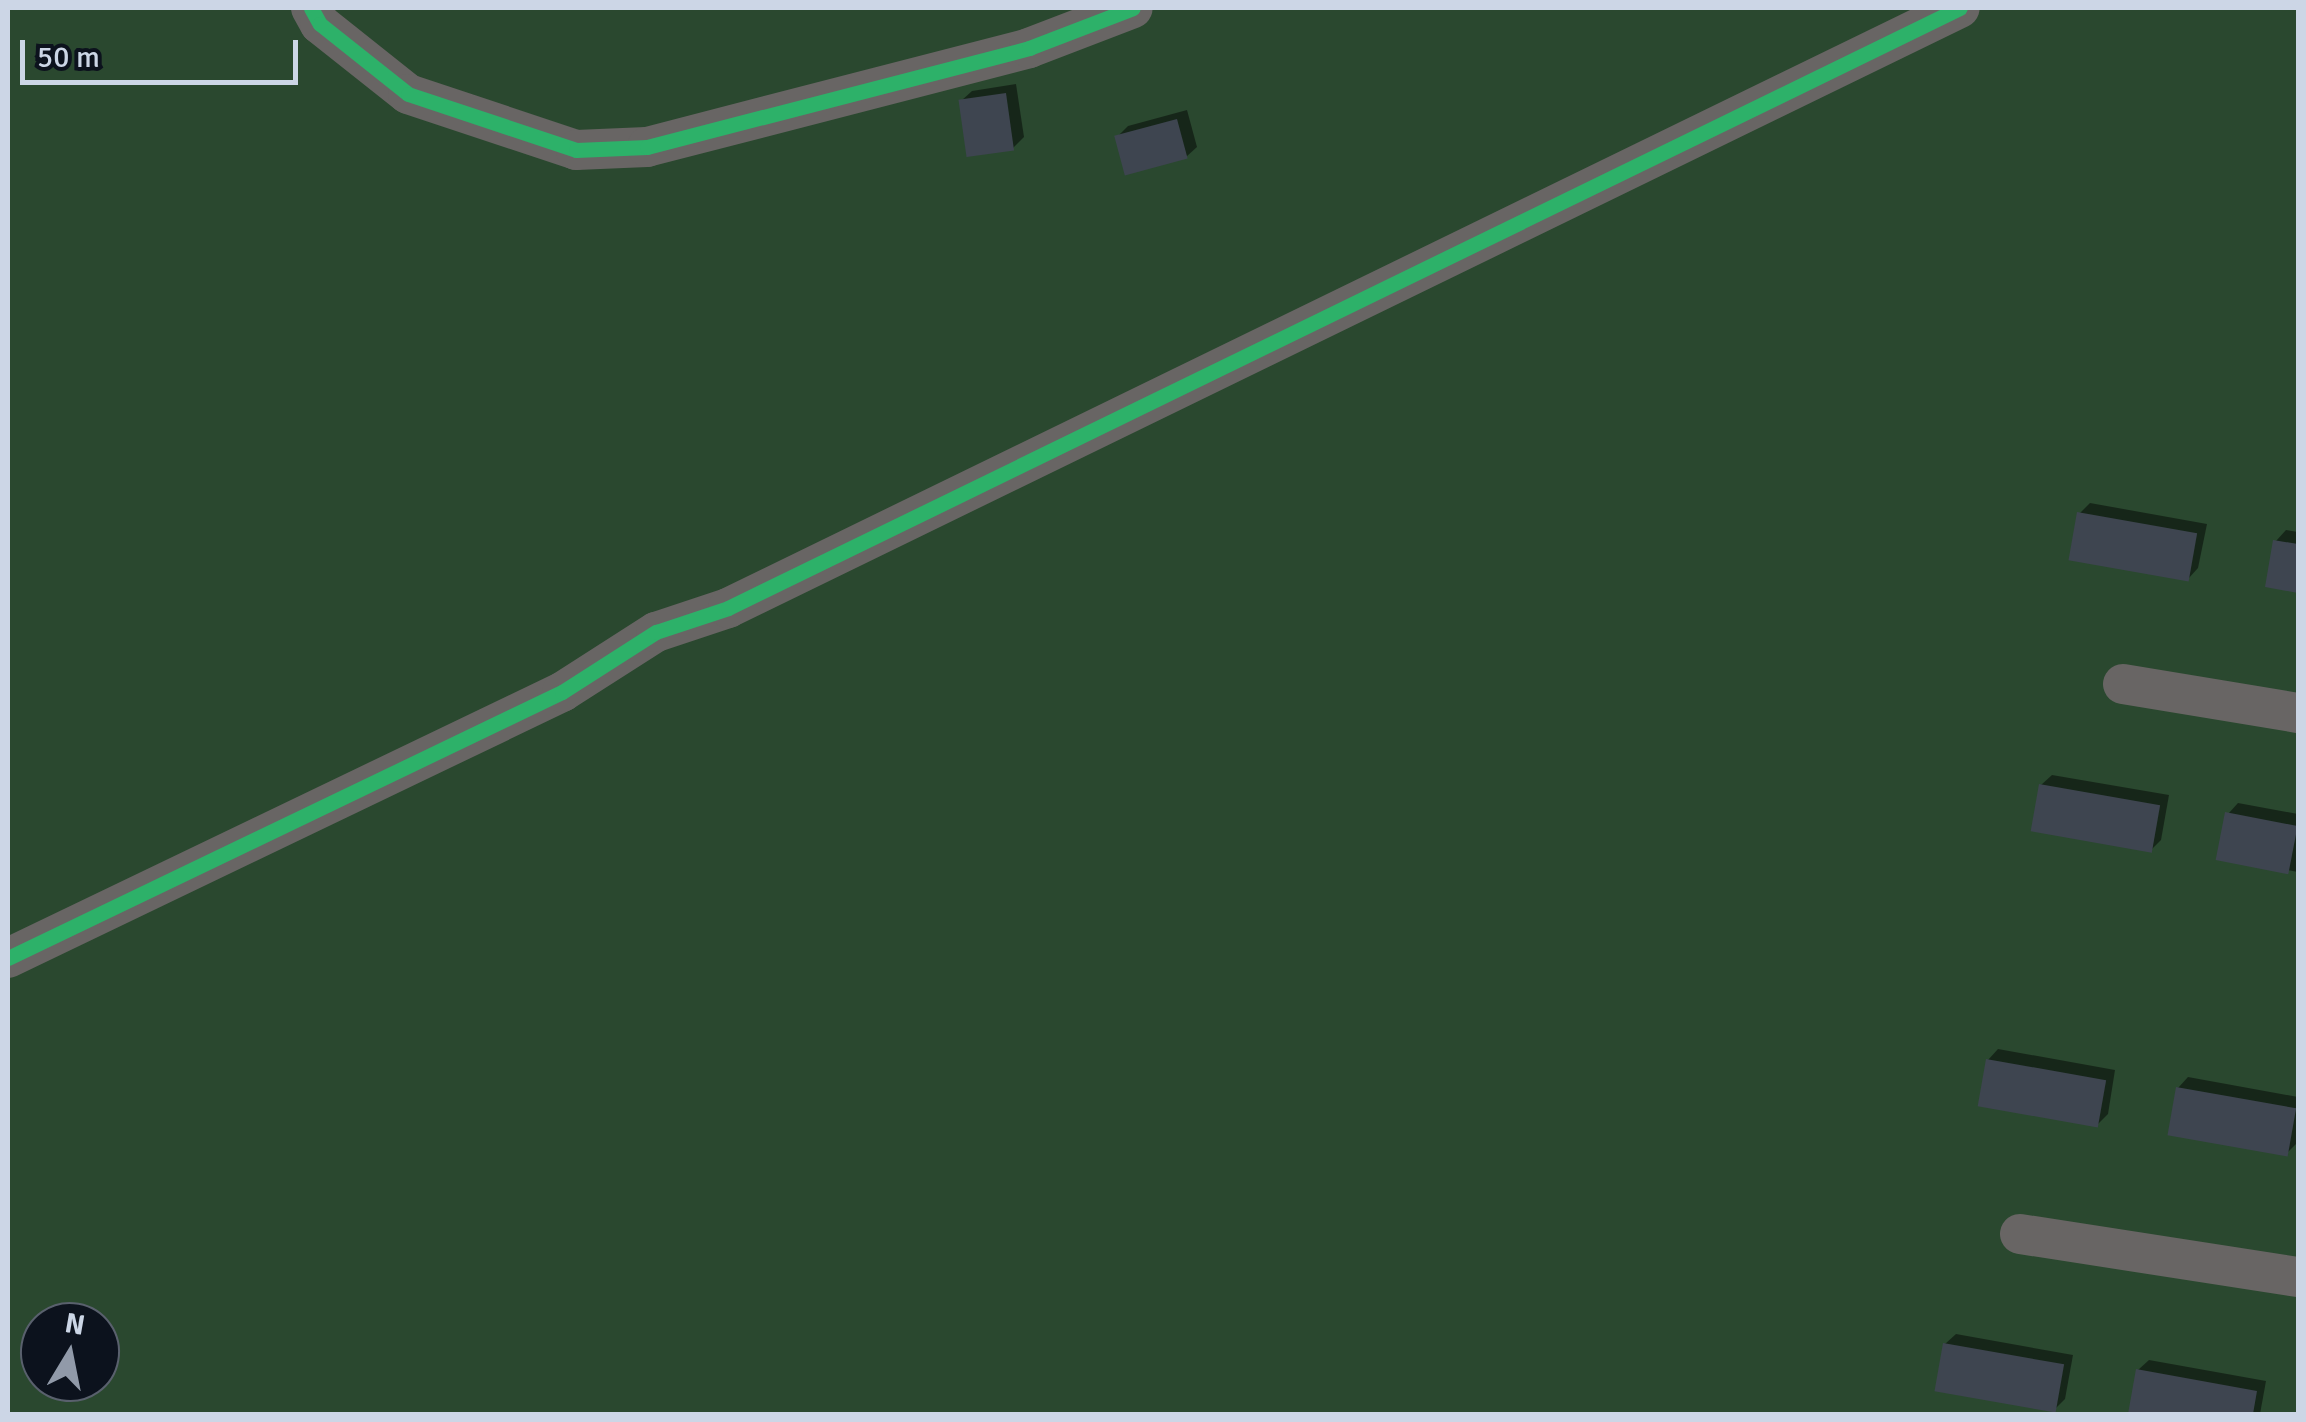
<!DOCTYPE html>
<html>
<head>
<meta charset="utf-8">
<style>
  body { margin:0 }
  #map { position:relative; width:2306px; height:1422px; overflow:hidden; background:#242c39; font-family:Signika,sans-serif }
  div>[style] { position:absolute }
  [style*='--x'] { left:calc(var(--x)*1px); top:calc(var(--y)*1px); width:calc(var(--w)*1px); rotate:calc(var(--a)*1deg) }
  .green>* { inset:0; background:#2a482f }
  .shadow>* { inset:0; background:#0007 }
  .building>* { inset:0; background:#3e4550; transform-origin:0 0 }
  .minor>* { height:40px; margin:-20px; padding:0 20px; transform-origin:20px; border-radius:20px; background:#686564 }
  .cycleway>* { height:15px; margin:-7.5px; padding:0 7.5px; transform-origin:7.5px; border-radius:7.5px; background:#2db169 }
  span { translate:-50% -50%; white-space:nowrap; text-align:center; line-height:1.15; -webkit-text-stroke:8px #0c121d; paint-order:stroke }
  .frame { position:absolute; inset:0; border:10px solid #ccd6e6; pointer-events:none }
  .north { position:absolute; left:20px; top:1302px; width:100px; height:100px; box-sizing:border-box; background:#0c121d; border:2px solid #59606d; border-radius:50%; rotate:10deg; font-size:28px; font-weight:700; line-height:40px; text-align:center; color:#ccd6e6 }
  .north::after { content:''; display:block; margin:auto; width:35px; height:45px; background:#919aa9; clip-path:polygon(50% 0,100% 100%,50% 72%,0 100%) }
  .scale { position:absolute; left:20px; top:40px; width:278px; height:45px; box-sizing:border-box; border:5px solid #ccd6e6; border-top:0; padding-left:12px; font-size:30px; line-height:35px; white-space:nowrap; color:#ccd6e6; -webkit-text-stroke:8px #0c121d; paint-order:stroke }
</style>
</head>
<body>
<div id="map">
  <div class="green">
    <i style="clip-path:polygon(evenodd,8px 8px,2298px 8px,2298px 1414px,8px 1414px,8px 8px,40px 1322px,100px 1322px,100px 1382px,40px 1382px,40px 1322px)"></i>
  </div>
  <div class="shadow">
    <i style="clip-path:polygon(1016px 84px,1024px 137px,1013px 148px,961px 101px,972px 91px)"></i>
    <i style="clip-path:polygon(1187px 110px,1197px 147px,1186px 157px,1117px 137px,1128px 126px)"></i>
    <i style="clip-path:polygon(2090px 503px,2207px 524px,2198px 568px,2188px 579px,2079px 514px)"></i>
    <i style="clip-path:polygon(2286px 530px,2298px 532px,2298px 591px,2268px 585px,2276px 541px)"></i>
    <i style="clip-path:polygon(2052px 775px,2169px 795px,2161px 840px,2150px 851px,2041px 785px)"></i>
    <i style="clip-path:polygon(2238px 803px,2298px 814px,2298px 872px,2220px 858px,2228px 814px)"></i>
    <i style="clip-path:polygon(1998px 1049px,2115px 1070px,2108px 1114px,2097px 1125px,1988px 1060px)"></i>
    <i style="clip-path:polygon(2188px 1077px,2298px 1097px,2297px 1143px,2287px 1153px,2178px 1088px)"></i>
    <i style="clip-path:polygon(1956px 1334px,2073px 1355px,2065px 1399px,2054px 1410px,1945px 1344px)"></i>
    <i style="clip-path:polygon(2149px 1360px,2266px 1381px,2260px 1414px,2130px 1414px,2138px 1370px)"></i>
  </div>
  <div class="building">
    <i style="left:1006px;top:93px;width:58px;height:48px;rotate:82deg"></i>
    <i style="left:1177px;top:119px;width:41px;height:65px;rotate:75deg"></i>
    <i style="left:2077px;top:512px;width:122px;height:49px;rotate:10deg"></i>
    <i style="clip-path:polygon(2273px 540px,2298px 544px,2298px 593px,2265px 587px)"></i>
    <i style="left:2039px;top:784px;width:123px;height:48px;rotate:10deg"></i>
    <i style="left:2225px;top:812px;width:74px;height:49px;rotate:11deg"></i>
    <i style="left:1986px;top:1059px;width:122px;height:48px;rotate:10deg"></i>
    <i style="left:2176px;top:1087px;width:122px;height:49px;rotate:10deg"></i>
    <i style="left:1943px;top:1343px;width:123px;height:49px;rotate:10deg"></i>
    <i style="clip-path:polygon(2136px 1369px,2257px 1391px,2253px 1414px,2128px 1414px)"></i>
  </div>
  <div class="minor">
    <i style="--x:311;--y:8;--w:18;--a:61"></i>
    <i style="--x:320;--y:24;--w:112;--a:38.5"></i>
    <i style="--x:408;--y:94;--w:177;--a:18.4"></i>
    <i style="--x:576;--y:150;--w:71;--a:-2.4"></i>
    <i style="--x:647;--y:147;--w:395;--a:-14.5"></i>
    <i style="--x:1029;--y:48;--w:111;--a:-21"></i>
    <i style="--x:2123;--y:684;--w:177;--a:9.4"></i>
    <i style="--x:8;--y:958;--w:615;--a:-25.65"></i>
    <i style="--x:562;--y:692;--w:112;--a:-32.6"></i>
    <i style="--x:656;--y:632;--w:76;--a:-18.4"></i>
    <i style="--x:728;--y:608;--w:1370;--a:-25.97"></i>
    <i style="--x:2020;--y:1234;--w:281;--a:8.8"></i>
  </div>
  <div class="cycleway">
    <i style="--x:311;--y:8;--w:18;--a:61"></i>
    <i style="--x:320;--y:24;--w:112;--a:38.5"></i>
    <i style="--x:408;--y:94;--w:177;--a:18.4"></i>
    <i style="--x:576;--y:150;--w:71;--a:-2.4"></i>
    <i style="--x:647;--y:147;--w:395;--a:-14.5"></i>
    <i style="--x:1029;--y:48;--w:111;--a:-21"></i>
    <i style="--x:8;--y:958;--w:615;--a:-25.65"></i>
    <i style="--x:562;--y:692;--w:112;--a:-32.6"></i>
    <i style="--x:656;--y:632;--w:76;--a:-18.4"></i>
    <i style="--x:728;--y:608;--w:1370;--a:-25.97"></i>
  </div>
  <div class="frame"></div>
  <div class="north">N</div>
  <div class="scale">50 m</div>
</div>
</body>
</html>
